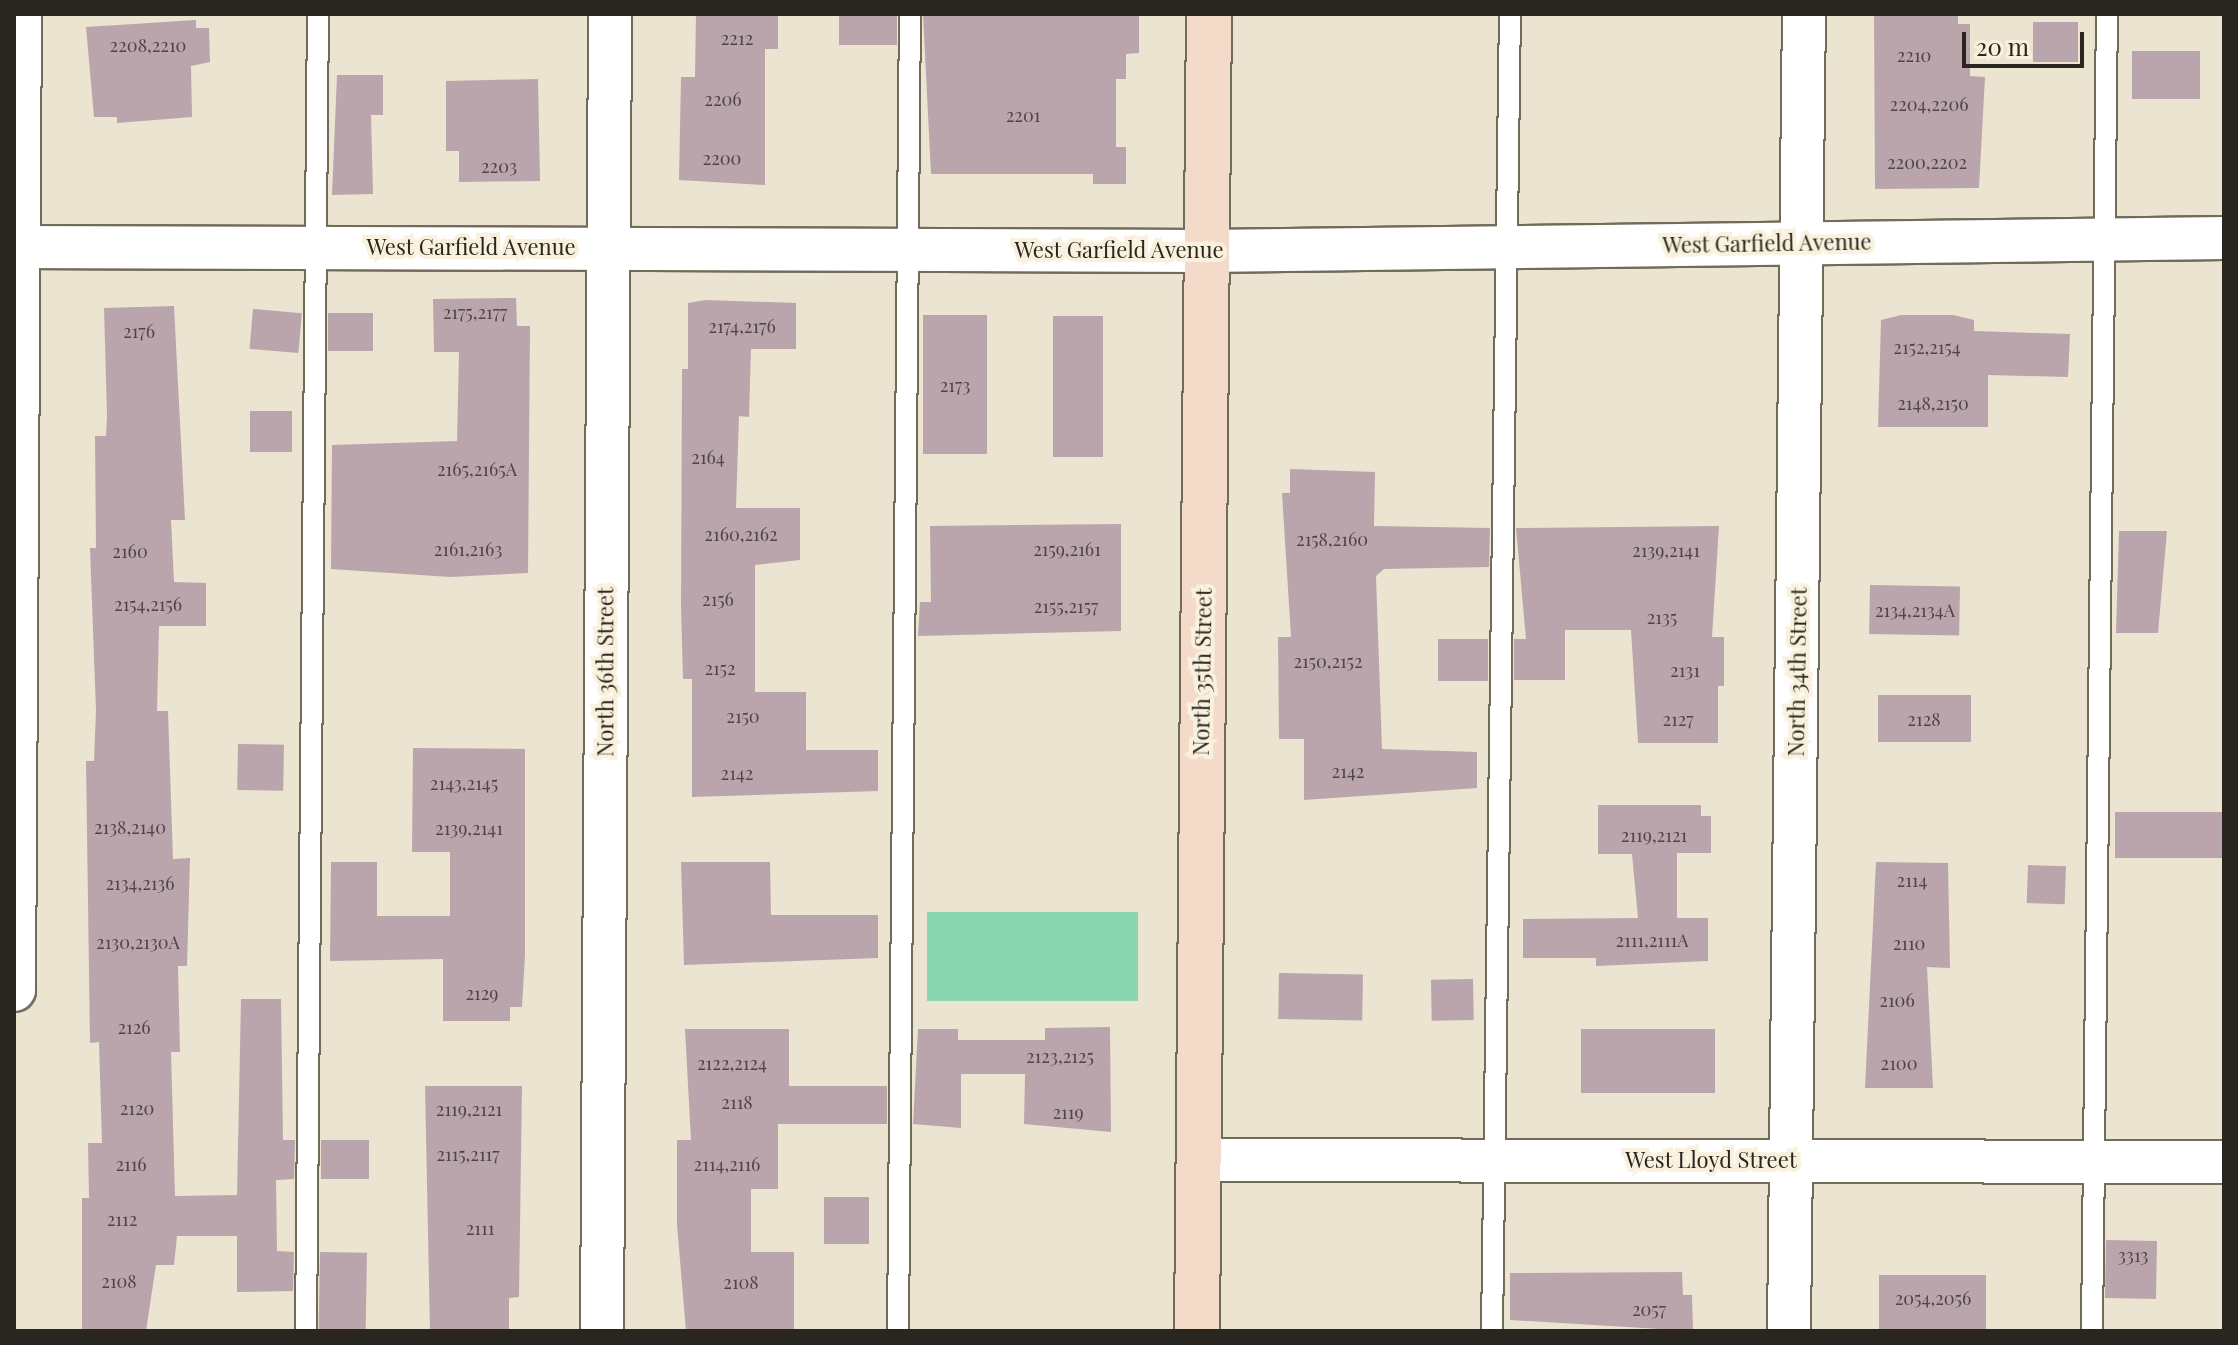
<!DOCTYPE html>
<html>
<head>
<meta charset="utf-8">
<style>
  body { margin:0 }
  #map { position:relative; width:2238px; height:1345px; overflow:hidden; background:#ebe4d1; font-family:"Playfair Display",serif }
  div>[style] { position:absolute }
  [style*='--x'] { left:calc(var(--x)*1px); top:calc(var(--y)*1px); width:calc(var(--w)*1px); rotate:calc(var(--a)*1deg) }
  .green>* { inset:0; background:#89d6b0; transform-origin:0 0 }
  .building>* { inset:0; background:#bba5ac; transform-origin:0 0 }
  .roads { filter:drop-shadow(2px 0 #726b5a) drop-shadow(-2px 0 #726b5a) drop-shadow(0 2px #726b5a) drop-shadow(0 -2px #726b5a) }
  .service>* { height:20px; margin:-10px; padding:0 10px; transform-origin:10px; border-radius:10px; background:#fff }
  .minor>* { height:42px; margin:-21px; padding:0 21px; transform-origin:21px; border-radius:21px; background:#fff }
  .secondary>* { height:44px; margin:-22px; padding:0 22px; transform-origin:22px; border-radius:22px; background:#f4dac8 }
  span { translate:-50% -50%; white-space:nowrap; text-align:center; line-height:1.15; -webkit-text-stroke:8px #f9f1de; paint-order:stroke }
  .number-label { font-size:18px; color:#4e4642 }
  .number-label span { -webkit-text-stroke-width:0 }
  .street-label { font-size:22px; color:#29261f }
  .frame { position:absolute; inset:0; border:16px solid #29261f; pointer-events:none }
  .scale { position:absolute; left:1962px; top:32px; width:122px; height:36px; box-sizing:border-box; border:4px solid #29261f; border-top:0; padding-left:10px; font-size:24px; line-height:28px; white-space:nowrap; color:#29261f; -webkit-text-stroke:6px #f9f1de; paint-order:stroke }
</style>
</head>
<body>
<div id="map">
  <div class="green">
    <i style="left:927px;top:912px;width:211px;height:89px"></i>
  </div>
  <div class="building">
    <i style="clip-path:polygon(696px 14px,778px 14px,778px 49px,765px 49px,765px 185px,679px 180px,681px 77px,695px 77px)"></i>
    <i style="left:839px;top:14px;width:58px;height:31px"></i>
    <i style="clip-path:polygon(923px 14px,1139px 14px,1139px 53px,1126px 54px,1126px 79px,1116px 79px,1116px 147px,1126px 147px,1126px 184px,1093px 184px,1093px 174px,931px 174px)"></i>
    <i style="clip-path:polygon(1874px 14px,1958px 14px,1958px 24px,1970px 24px,1970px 76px,1985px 77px,1979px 188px,1875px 189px)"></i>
    <i style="clip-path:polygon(196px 20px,196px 28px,209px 28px,210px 62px,191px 66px,192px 117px,117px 123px,117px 117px,94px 117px,86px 27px)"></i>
    <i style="left:2033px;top:22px;width:45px;height:40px"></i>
    <i style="left:2200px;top:51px;width:48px;height:68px;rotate:90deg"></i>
    <i style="clip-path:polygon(337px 75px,383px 75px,383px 115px,371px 115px,373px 194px,332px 195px)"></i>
    <i style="clip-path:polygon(538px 79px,540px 181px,459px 182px,459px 151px,446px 151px,446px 81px)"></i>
    <i style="clip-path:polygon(516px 298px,517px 326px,530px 326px,528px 573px,450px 577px,331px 569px,332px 445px,457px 441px,459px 352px,434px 352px,433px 299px)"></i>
    <i style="clip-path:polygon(706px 300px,796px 303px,796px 349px,751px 349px,749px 417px,739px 416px,736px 508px,800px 508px,800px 560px,755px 565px,755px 692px,806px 692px,806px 750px,878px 750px,878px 791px,692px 797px,692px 679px,683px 679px,681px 607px,682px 369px,688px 369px,688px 303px)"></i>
    <i style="clip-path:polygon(174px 306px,185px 520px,171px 520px,174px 582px,206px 583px,206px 626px,159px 626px,157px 711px,168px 711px,173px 859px,190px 858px,187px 966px,178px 966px,180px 1052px,171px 1052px,175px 1196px,237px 1195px,241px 999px,281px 999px,283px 1140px,295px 1140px,294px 1179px,276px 1180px,277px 1251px,294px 1252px,293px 1291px,237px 1292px,237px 1236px,177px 1236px,174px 1265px,156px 1265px,146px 1331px,82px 1331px,82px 1198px,89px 1198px,88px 1143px,102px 1143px,99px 1042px,90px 1043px,86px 761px,94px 761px,96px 711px,90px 548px,96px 548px,95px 436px,106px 436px,107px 415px,104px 308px)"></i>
    <i style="left:253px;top:309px;width:49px;height:40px;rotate:5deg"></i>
    <i style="left:328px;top:313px;width:45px;height:38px"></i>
    <i style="left:923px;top:315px;width:64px;height:139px"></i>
    <i style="clip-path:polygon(1901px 315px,1953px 315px,1974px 320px,1974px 331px,2070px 334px,2068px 377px,1988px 375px,1988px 427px,1878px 427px,1881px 320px)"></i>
    <i style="left:1053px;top:316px;width:50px;height:141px"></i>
    <i style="left:250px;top:411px;width:42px;height:41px"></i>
    <i style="clip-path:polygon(1290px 469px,1375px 472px,1374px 526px,1490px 528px,1489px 567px,1384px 569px,1376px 576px,1382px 749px,1477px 752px,1477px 788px,1304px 800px,1304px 739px,1279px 739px,1278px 637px,1291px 637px,1282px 493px,1290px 493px)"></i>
    <i style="clip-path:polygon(1121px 524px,1121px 631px,918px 636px,920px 602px,931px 602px,930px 526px)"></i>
    <i style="clip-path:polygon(1719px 526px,1712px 637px,1724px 637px,1724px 686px,1718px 686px,1718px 743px,1638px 743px,1631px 630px,1565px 630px,1565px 680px,1514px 680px,1514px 639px,1526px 639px,1516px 528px)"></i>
    <i style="clip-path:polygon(2119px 531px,2167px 531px,2158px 633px,2116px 633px)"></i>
    <i style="left:1870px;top:585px;width:90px;height:49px;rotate:1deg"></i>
    <i style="left:1438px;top:639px;width:50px;height:42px"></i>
    <i style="left:1878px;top:695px;width:93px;height:47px"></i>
    <i style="left:238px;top:744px;width:46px;height:46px;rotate:1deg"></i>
    <i style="clip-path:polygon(413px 748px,525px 749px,525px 955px,522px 1007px,510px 1007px,510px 1021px,443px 1021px,443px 959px,330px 961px,331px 862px,377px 862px,377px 916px,450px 916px,450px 852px,412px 852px)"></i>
    <i style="clip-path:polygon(1598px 805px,1701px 805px,1701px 816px,1711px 816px,1711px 853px,1677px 853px,1677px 918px,1708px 918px,1708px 961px,1596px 966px,1596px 958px,1523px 958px,1523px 919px,1638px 918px,1632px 854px,1598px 854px)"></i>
    <i style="left:2224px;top:812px;width:46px;height:109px;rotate:90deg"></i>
    <i style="clip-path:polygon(681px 862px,770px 862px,771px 915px,878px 915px,878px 958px,684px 965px)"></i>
    <i style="clip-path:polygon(1876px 862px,1948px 863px,1950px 968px,1927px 967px,1933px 1088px,1865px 1088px)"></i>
    <i style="left:2028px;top:865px;width:38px;height:38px;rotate:2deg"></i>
    <i style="left:1279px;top:973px;width:84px;height:46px;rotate:1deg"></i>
    <i style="left:1473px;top:979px;width:41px;height:42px;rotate:89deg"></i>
    <i style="clip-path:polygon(1110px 1027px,1111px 1132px,1024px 1124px,1025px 1074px,961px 1074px,961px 1128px,913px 1124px,918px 1029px,958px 1029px,958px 1040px,1045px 1040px,1045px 1028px)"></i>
    <i style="clip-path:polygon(685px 1029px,789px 1029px,789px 1086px,887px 1086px,887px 1124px,778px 1124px,778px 1189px,751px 1189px,751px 1252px,794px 1252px,794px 1331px,686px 1331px,677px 1225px,677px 1140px,691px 1140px)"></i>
    <i style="left:1581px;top:1029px;width:134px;height:64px"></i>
    <i style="clip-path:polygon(425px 1086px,522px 1086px,519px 1297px,509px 1298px,509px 1331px,430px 1331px)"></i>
    <i style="left:321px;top:1140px;width:48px;height:39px"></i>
    <i style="left:824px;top:1197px;width:45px;height:47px"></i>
    <i style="left:2106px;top:1240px;width:51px;height:58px;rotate:1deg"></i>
    <i style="left:320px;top:1252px;width:47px;height:79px;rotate:1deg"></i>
    <i style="clip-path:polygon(1682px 1272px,1683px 1295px,1692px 1295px,1693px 1331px,1510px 1320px,1510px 1273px)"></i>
    <i style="left:1879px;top:1275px;width:107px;height:56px"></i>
  </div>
  <div class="roads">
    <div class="service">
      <i style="--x:306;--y:1331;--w:1317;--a:-89.48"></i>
      <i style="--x:898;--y:1331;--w:1317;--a:-89.48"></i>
      <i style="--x:1492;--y:1331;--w:1317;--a:-89.22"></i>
      <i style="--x:2092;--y:1331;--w:1317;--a:-89.35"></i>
    </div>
    <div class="minor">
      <i style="--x:14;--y:247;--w:1192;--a:0.19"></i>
      <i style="--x:1206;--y:251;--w:1018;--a:-0.73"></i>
      <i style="--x:14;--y:990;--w:976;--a:-89.65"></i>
      <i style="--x:1198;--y:1160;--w:1026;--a:0.11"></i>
      <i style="--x:602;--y:1331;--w:1317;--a:-89.65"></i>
      <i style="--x:1789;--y:1331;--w:1317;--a:-89.35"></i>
    </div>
    <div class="secondary">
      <i style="--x:1197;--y:1331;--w:1317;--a:-89.48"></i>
    </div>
  </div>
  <div class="number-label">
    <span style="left:737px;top:38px">2212</span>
    <span style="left:148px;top:45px">2208,2210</span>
    <span style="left:1914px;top:55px">2210</span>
    <span style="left:723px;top:99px">2206</span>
    <span style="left:1929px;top:104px">2204,2206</span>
    <span style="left:1023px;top:115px">2201</span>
    <span style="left:722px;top:158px">2200</span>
    <span style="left:1927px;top:162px">2200,2202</span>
    <span style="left:499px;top:166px">2203</span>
    <span style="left:475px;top:312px">2175,2177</span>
    <span style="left:742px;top:326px">2174,2176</span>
    <span style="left:139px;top:331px">2176</span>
    <span style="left:1927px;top:347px">2152,2154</span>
    <span style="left:955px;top:385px">2173</span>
    <span style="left:1933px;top:403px">2148,2150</span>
    <span style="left:708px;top:457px">2164</span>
    <span style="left:477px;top:469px">2165,2165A</span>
    <span style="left:741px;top:534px">2160,2162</span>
    <span style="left:1332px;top:539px">2158,2160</span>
    <span style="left:468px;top:549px">2161,2163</span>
    <span style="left:1067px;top:549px">2159,2161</span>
    <span style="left:1666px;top:550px">2139,2141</span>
    <span style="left:130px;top:551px">2160</span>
    <span style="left:718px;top:599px">2156</span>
    <span style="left:148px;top:604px">2154,2156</span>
    <span style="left:1066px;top:606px">2155,2157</span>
    <span style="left:1915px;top:610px">2134,2134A</span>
    <span style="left:1662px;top:617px">2135</span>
    <span style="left:1328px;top:661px">2150,2152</span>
    <span style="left:720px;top:668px">2152</span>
    <span style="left:1685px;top:670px">2131</span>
    <span style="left:743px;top:716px">2150</span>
    <span style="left:1678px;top:719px">2127</span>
    <span style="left:1924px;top:719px">2128</span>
    <span style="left:1348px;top:771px">2142</span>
    <span style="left:737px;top:773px">2142</span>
    <span style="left:464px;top:783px">2143,2145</span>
    <span style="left:130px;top:827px">2138,2140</span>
    <span style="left:469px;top:828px">2139,2141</span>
    <span style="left:1654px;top:835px">2119,2121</span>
    <span style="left:1912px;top:880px">2114</span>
    <span style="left:140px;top:883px">2134,2136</span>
    <span style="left:1652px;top:940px">2111,2111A</span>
    <span style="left:138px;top:942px">2130,2130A</span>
    <span style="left:1909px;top:943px">2110</span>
    <span style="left:482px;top:993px">2129</span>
    <span style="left:1897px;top:1000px">2106</span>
    <span style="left:134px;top:1027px">2126</span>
    <span style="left:1060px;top:1056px">2123,2125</span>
    <span style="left:732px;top:1063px">2122,2124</span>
    <span style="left:1899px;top:1063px">2100</span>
    <span style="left:737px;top:1102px">2118</span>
    <span style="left:137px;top:1108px">2120</span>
    <span style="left:469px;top:1109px">2119,2121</span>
    <span style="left:1068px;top:1112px">2119</span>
    <span style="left:468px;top:1154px">2115,2117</span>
    <span style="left:131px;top:1164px">2116</span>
    <span style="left:727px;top:1164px">2114,2116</span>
    <span style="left:122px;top:1219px">2112</span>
    <span style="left:480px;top:1228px">2111</span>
    <span style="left:2133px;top:1255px">3313</span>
    <span style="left:119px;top:1281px">2108</span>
    <span style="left:741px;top:1282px">2108</span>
    <span style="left:1933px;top:1298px">2054,2056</span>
    <span style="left:1649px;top:1309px">2057</span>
  </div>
  <div class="street-label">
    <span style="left:1767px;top:243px;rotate:-1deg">West Garfield Avenue</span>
    <span style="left:471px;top:247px">West Garfield Avenue</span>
    <span style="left:1119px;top:250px">West Garfield Avenue</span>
    <span style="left:605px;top:672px;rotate:-90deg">North 36th Street</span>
    <span style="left:1202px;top:672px;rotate:-89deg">North 35th Street</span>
    <span style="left:1797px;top:672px;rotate:-89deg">North 34th Street</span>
    <span style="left:1711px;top:1160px">West Lloyd Street</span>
  </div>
  <div class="frame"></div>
  <div class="scale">20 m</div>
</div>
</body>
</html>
